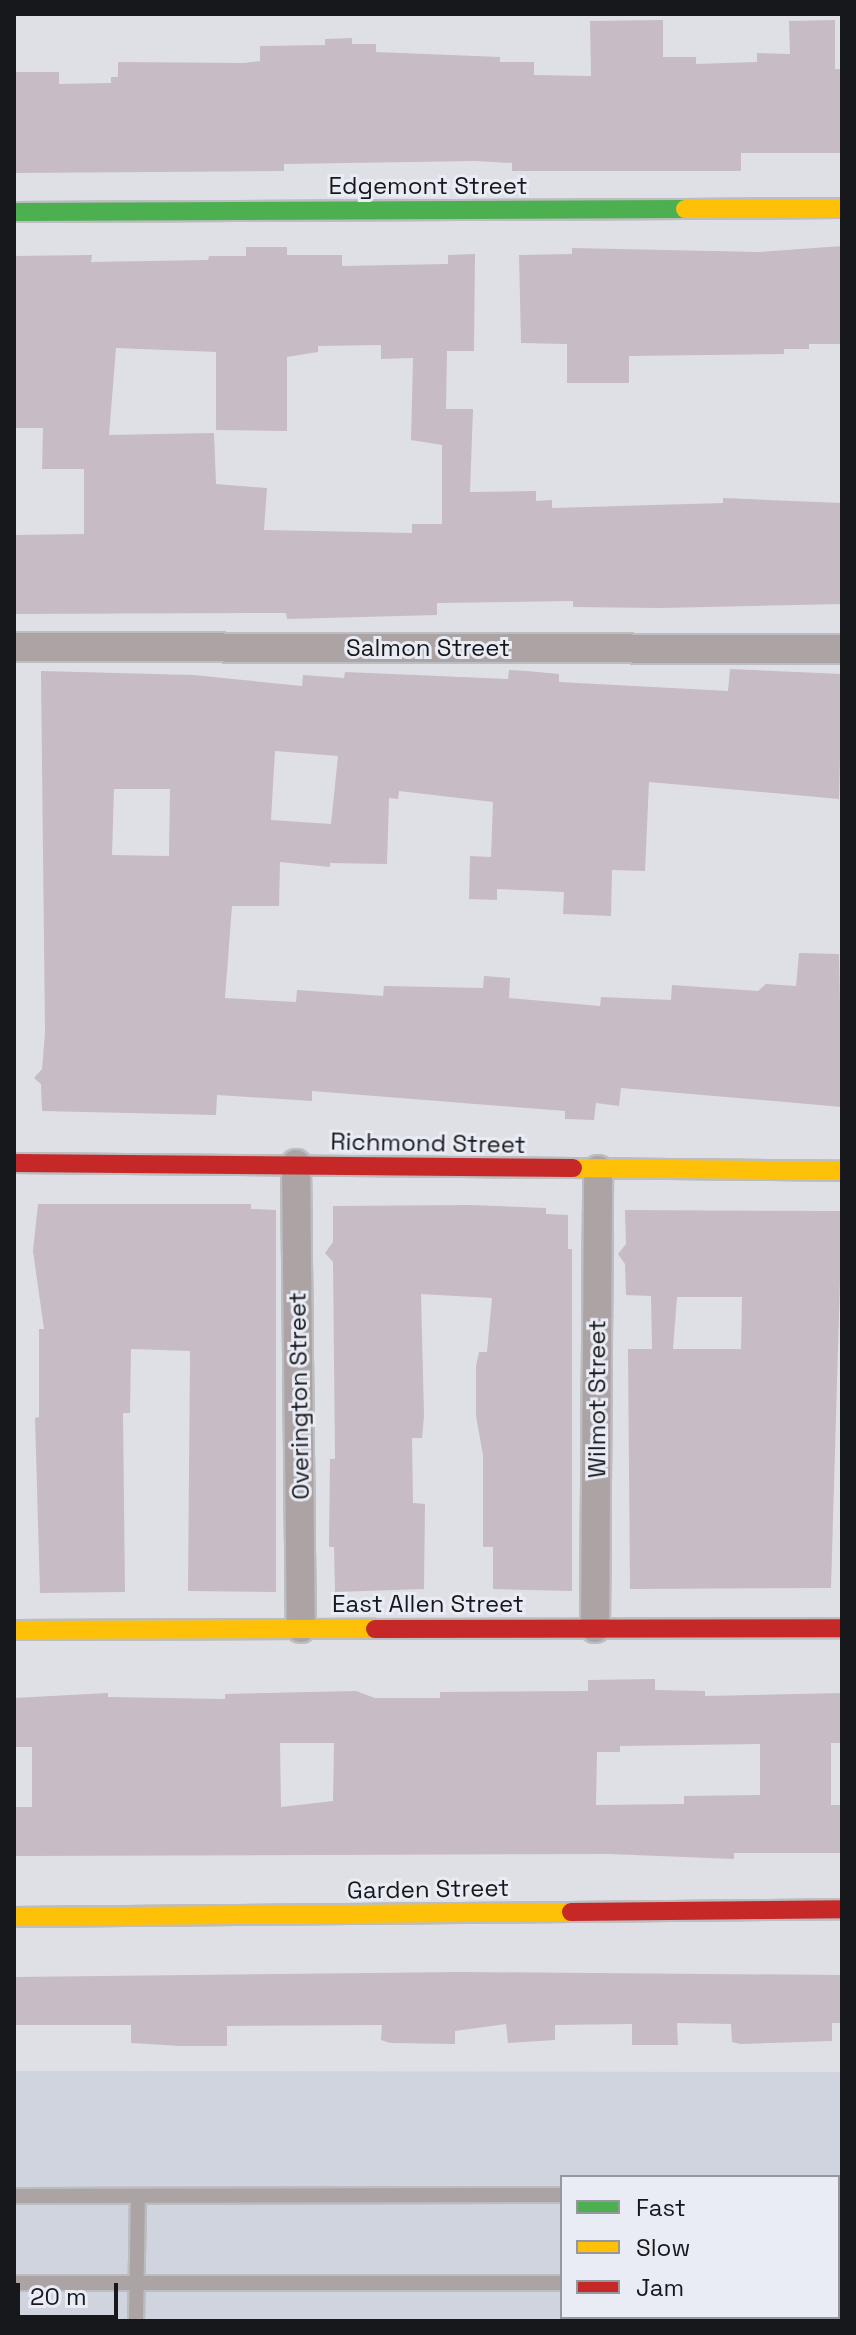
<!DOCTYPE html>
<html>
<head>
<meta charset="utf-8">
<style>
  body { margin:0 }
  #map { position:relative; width:856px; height:2335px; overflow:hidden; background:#dee0e5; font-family:"Space Grotesk",sans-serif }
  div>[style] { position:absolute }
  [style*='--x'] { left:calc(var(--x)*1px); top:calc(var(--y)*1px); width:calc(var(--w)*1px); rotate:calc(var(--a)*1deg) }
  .built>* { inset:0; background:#d0d4df }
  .building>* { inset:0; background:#c7bbc5 }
  .roads { filter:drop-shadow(2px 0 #bbbdc0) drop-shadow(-2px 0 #bbbdc0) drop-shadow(0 2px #bbbdc0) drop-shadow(0 -2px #bbbdc0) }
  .lane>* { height:14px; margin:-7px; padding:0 7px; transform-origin:7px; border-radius:7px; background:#aca3a5 }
  .street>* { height:28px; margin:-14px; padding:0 14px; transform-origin:14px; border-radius:14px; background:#aca3a5 }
  .fast>* { height:18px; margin:-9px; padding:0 9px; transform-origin:9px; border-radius:9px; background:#4caf50 }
  .slow>* { height:18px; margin:-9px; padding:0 9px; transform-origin:9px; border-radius:9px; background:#ffc107 }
  .jam>* { height:18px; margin:-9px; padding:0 9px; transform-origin:9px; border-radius:9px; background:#c62828 }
  span { translate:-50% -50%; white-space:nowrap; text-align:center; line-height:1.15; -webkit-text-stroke:6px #e9ecf5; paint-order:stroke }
  .street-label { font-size:24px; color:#17181b }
  .frame { position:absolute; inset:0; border:16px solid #17181b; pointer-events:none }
  .legend { position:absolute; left:560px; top:2175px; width:280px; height:144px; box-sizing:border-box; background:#e9ecf5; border:2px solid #95979e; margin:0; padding:10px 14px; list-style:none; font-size:24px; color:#17181b }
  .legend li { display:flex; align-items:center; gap:16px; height:40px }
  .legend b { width:40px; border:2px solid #95979e }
  .scale { position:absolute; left:16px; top:2283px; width:102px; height:36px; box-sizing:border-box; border:4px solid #17181b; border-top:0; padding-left:10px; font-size:24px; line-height:28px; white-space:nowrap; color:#17181b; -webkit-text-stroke:6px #e9ecf5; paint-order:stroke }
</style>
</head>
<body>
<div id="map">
  <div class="built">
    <i style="clip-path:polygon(evenodd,14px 2071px,842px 2072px,842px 2321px,14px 2321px,14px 2071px,562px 2177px,838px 2177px,838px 2317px,562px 2317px,562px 2177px)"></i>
  </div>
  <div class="building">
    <i style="clip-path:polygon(663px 20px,663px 57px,696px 57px,696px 64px,757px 62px,757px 53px,790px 54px,789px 21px,835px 20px,835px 69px,842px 69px,842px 153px,741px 153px,741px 171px,512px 171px,512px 163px,475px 161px,284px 164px,284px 171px,14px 173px,14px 72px,59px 72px,59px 84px,111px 83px,111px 77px,118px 77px,118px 62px,244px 63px,260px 61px,260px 46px,325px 45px,325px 39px,352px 38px,352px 44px,376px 44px,376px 52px,500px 57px,500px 62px,534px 62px,534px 75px,591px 76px,590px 21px)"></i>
    <i style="clip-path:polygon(842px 246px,842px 344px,809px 344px,809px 349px,784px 349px,784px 354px,629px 356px,629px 383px,567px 383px,567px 344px,521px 343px,519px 255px,572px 254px,572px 248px,759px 252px)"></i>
    <i style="clip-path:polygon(evenodd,246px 247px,287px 247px,287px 255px,342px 255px,342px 266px,448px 264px,448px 255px,475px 254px,474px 351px,447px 351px,446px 409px,473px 409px,470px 492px,536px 491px,536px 501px,552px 500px,552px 508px,723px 503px,723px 498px,842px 503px,842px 604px,661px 608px,573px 607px,573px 601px,437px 603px,437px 615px,287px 619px,286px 613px,14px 614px,14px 535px,84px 534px,84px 469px,42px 469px,43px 428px,16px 428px,14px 256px,92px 255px,91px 262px,208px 260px,209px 256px,246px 256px,246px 247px,381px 345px,381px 359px,413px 358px,411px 440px,442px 445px,442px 524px,412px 524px,412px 533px,264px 530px,267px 488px,216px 484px,214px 433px,109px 435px,116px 348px,216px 352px,216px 430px,287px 431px,287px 357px,318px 352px,318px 346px,381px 345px)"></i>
    <i style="clip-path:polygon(evenodd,730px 669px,842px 674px,839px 799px,649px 782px,645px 871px,612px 870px,611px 916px,563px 914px,564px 892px,497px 889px,497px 900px,469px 899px,470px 856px,491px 857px,493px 802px,399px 791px,398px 799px,389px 798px,387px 864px,330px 863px,330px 867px,280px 862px,279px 906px,232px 906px,225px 998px,296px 1002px,297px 990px,383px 996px,384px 986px,483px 988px,484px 976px,510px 978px,509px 998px,600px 1006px,601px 997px,671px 1000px,672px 985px,758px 991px,766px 984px,796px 986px,799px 953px,839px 954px,842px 1107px,621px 1088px,619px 1106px,596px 1103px,594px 1120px,565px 1119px,565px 1111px,312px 1091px,312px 1101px,217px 1095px,216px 1115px,42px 1111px,41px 1084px,34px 1078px,42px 1069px,45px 1033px,41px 671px,193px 675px,302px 686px,303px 675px,344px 678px,345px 672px,508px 679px,509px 670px,527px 671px,559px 674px,559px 682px,728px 691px,730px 669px,275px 751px,338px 756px,331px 824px,271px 820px,275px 751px,730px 669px,114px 789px,170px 789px,169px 856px,112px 855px,114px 789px)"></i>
    <i style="clip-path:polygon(38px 1204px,251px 1204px,251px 1209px,276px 1210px,276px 1592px,188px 1591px,190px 1351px,131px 1349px,130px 1413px,123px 1413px,125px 1592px,40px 1593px,35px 1418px,39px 1417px,39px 1329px,44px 1329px,33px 1251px)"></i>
    <i style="clip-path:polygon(471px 1205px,546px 1208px,546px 1214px,568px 1215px,568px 1249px,572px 1249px,572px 1591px,493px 1589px,493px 1547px,483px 1547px,483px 1455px,476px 1416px,476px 1366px,479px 1352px,487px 1352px,492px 1298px,421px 1294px,424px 1416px,422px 1438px,412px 1438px,413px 1503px,425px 1504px,424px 1589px,335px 1592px,334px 1547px,329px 1547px,330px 1459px,335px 1459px,333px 1262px,325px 1253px,333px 1242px,333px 1206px)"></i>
    <i style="clip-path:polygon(evenodd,625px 1210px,842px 1211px,831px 1588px,630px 1589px,628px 1349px,652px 1349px,651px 1296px,626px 1295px,625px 1264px,618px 1254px,626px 1244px,625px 1210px,677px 1297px,742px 1297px,741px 1349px,673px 1349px,677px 1297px)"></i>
    <i style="clip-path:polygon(evenodd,655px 1679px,655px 1690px,705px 1691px,705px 1696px,842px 1693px,842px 1743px,831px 1743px,831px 1805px,842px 1805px,842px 1853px,734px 1853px,734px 1859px,609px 1854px,14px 1856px,14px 1807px,32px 1807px,32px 1747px,14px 1747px,14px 1698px,108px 1693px,108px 1697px,225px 1699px,225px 1694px,356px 1691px,375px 1698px,440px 1698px,440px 1692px,588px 1691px,588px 1680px,655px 1679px,280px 1743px,334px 1743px,333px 1801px,281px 1807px,280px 1743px,655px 1679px,760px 1744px,760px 1795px,684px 1796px,684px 1804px,596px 1805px,597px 1752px,620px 1752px,620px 1746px,760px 1744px)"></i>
    <i style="clip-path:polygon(462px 1972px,842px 1975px,842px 2023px,832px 2023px,832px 2041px,740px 2044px,732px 2042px,731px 2024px,677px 2023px,678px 2045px,632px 2045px,632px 2024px,555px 2025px,555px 2040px,508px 2043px,506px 2024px,455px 2031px,455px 2044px,390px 2043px,381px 2040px,382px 2025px,227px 2026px,227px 2046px,180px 2046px,131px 2043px,131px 2025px,14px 2025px,14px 1977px)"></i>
  </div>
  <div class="roads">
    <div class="lane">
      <i style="--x:838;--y:2195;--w:4;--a:0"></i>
      <i style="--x:14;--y:2196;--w:548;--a:-0.1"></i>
      <i style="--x:14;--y:2283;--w:548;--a:0"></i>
      <i style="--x:838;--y:2283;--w:4;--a:0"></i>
      <i style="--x:136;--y:2321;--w:125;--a:-89.1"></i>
    </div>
    <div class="street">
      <i style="--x:14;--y:647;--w:828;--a:0.14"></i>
      <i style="--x:296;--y:1164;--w:464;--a:89.4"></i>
      <i style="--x:595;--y:1628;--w:458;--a:-89.6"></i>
    </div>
    <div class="fast">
      <i style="--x:14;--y:212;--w:671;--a:-0.26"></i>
    </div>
    <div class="slow">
      <i style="--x:685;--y:209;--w:157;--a:-0.4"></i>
      <i style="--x:573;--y:1168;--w:269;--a:0.6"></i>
      <i style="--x:14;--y:1630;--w:361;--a:-0.2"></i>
      <i style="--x:14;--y:1917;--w:557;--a:-0.51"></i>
    </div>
    <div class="jam">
      <i style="--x:14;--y:1163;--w:559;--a:0.51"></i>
      <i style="--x:375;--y:1629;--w:467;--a:-0.1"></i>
      <i style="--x:571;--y:1912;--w:271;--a:-0.6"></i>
    </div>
  </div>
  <div class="street-label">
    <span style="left:428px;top:186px">Edgemont Street</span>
    <span style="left:428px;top:648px">Salmon Street</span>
    <span style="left:428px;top:1143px;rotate:1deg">Richmond Street</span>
    <span style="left:299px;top:1396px;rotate:-91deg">Overington Street</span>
    <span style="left:597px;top:1399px;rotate:-90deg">Wilmot Street</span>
    <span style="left:428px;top:1604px">East Allen Street</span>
    <span style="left:428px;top:1889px;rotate:-1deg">Garden Street</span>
  </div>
  <div class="frame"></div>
  <ul class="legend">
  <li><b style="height:10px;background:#4caf50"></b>Fast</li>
  <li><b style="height:10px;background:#ffc107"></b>Slow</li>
  <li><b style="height:10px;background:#c62828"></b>Jam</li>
  </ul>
  <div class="scale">20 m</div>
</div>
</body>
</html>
